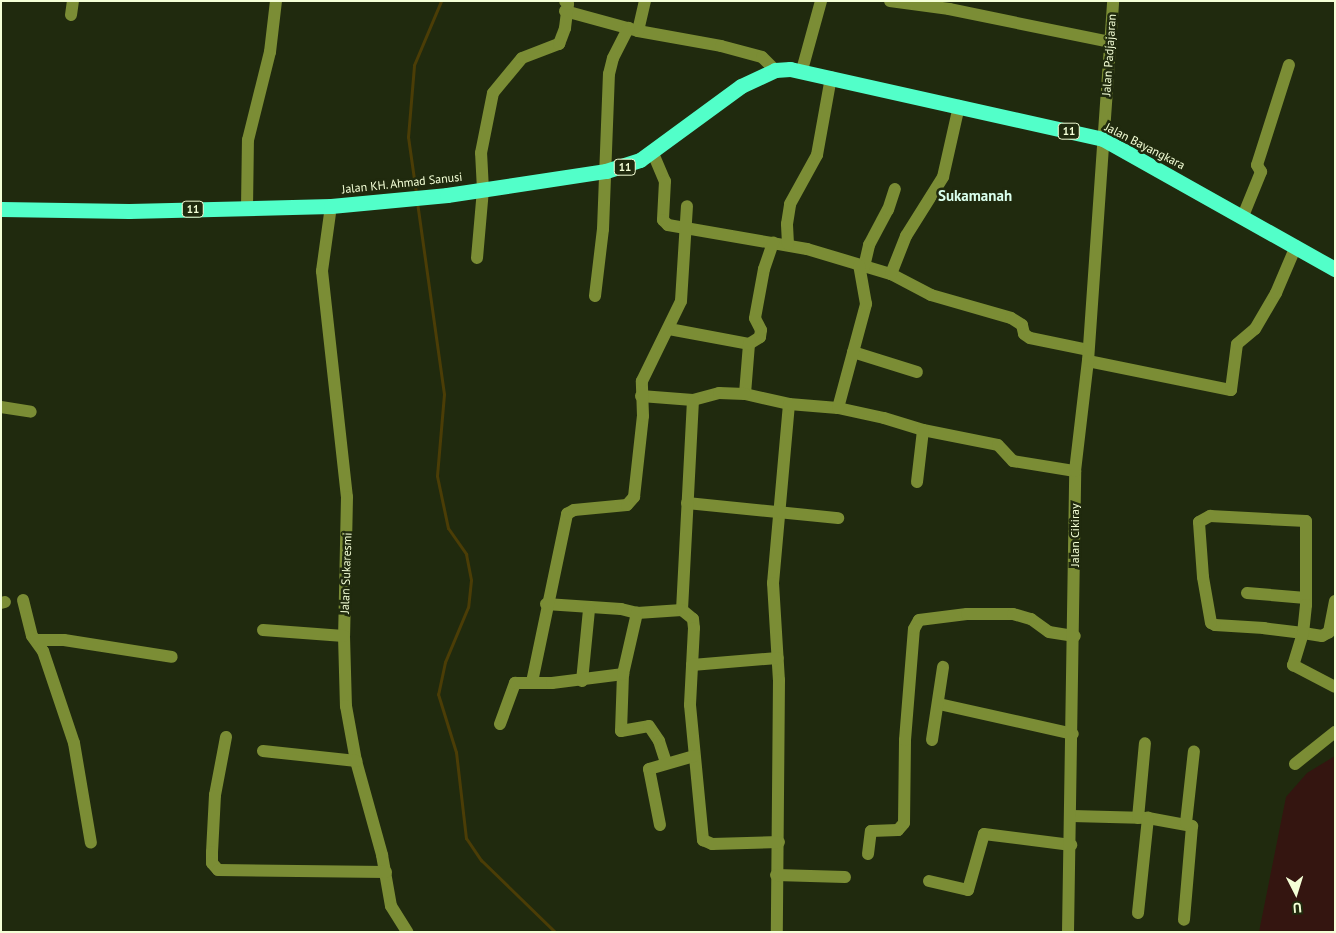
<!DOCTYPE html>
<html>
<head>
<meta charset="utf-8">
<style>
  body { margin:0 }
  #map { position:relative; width:1336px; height:933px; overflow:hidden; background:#202a0e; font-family:"PT Sans",sans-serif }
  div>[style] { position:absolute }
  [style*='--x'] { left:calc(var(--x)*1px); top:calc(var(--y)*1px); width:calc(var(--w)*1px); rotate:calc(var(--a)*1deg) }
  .green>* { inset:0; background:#341510 }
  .stream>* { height:3px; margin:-1.5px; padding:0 1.5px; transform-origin:1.5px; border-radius:1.5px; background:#4b3d06 }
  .minor>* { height:12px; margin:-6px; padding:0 6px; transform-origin:6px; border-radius:6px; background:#7b8d35 }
  .highway>* { height:15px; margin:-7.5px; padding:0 7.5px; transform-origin:7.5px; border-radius:7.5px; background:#52ffc9 }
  span { translate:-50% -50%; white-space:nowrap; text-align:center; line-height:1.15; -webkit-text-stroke:5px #202a0e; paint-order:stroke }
  .shield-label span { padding:1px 4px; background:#202a0e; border:1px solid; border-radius:4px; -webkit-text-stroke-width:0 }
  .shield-label { font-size:11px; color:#f4ffd7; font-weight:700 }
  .street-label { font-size:12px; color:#f4ffd7 }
  .quarter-label { font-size:15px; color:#d9ffed; font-weight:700 }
  .frame { position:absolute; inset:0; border:2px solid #f4ffd7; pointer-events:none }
  .north { position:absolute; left:1271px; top:868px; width:50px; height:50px; -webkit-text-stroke:4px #202a0e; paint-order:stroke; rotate:175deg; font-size:14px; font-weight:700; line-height:20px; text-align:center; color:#f4ffd7 }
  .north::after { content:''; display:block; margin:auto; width:18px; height:22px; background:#f4ffd7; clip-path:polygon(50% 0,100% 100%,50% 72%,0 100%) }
</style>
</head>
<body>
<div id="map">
  <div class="green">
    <i style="clip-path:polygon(1335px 756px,1335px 932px,1259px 932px,1286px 797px,1307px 773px)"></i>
  </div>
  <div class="stream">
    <i style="--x:416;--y:193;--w:57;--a:-98.1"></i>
    <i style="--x:408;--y:137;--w:72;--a:-85.2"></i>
    <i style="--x:414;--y:65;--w:69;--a:-67.1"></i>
    <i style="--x:417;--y:202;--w:194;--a:82"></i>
    <i style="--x:444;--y:394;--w:82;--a:94.9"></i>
    <i style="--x:437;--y:476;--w:53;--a:78.1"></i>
    <i style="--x:448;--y:528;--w:32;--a:55"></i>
    <i style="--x:466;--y:554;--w:26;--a:79"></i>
    <i style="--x:471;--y:580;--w:27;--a:96"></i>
    <i style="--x:468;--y:607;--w:60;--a:112.7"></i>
    <i style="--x:445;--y:662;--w:33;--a:102"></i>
    <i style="--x:438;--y:694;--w:61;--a:72.8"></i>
    <i style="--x:456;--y:752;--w:87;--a:83.4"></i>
    <i style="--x:466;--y:838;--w:27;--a:56"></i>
    <i style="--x:481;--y:860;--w:103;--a:44.2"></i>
  </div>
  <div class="minor">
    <i style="--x:890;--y:1;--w:60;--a:7.7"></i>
    <i style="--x:949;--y:9;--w:164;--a:11.6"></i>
    <i style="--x:565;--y:11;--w:76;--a:15.3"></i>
    <i style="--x:638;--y:31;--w:84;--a:10.2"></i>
    <i style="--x:721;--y:46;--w:42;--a:15"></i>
    <i style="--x:762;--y:57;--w:18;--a:45"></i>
    <i style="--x:71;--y:15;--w:14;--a:-82"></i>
    <i style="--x:638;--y:31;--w:31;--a:-77"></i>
    <i style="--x:802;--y:70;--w:72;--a:-74.6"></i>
    <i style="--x:652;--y:151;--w:33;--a:67"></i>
    <i style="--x:665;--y:181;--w:39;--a:93"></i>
    <i style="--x:663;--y:220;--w:7;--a:45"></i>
    <i style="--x:668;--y:225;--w:141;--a:9.8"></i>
    <i style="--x:807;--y:249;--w:88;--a:16.6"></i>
    <i style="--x:891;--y:274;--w:45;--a:27.7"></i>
    <i style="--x:931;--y:295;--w:83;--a:16"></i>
    <i style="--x:1011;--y:318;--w:13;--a:32"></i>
    <i style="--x:1022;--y:325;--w:9;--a:77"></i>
    <i style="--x:1024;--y:334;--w:7;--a:34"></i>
    <i style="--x:1030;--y:338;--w:59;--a:11.7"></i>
    <i style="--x:331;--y:206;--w:66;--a:97.9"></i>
    <i style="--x:322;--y:271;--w:227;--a:83.7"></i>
    <i style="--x:347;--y:497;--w:139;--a:91.2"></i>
    <i style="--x:344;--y:636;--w:70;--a:88.4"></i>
    <i style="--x:346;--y:706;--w:56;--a:79.7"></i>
    <i style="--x:356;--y:761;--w:98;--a:74.5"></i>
    <i style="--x:382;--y:855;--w:52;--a:80"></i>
    <i style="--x:391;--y:906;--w:31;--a:58"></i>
    <i style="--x:247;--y:208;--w:68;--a:-89.2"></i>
    <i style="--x:248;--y:140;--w:91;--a:-76"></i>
    <i style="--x:270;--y:52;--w:51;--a:-83.3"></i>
    <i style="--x:1243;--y:216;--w:48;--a:-67.8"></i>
    <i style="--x:1261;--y:172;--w:8;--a:-120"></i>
    <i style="--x:1257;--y:165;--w:105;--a:-72.3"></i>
    <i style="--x:788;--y:244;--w:20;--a:-93"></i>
    <i style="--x:787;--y:224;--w:20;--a:-81"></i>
    <i style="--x:790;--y:204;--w:56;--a:-61.1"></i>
    <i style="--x:817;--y:155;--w:79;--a:-79.8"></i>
    <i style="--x:477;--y:258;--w:68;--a:-85"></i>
    <i style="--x:483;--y:190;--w:37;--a:-93"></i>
    <i style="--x:481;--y:153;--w:61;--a:-78.7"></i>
    <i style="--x:493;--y:93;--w:45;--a:-50.4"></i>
    <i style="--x:522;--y:58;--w:40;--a:-21"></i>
    <i style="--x:559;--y:44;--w:17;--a:-69"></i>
    <i style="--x:565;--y:28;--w:24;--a:-83"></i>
    <i style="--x:568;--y:4;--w:4;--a:-135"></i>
    <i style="--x:864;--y:267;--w:23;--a:-77"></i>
    <i style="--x:869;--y:245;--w:40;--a:-62"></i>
    <i style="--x:888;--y:210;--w:22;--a:-72"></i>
    <i style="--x:891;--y:274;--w:41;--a:-68.5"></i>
    <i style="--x:906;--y:236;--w:70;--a:-57.9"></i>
    <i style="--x:943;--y:177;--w:73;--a:-77.3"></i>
    <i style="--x:595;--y:296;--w:67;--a:-83.2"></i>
    <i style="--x:603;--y:229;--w:155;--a:-87.8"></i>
    <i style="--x:609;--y:74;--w:16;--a:-76"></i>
    <i style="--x:613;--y:58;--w:34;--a:-63"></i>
    <i style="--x:669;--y:329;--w:81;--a:10.6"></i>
    <i style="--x:749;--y:344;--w:50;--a:94.6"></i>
    <i style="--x:745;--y:394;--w:45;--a:12.8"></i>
    <i style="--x:789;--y:404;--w:180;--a:95.1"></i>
    <i style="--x:773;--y:583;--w:97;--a:86.5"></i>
    <i style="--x:779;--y:680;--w:252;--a:90.5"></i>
    <i style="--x:749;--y:344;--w:13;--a:-32"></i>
    <i style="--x:760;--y:337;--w:7;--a:-82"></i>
    <i style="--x:761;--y:330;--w:13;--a:-117"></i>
    <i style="--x:755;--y:318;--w:50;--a:-79.6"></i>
    <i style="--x:764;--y:269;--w:28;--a:-71"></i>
    <i style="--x:853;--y:352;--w:67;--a:17.4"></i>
    <i style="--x:1088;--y:361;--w:146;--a:11.5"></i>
    <i style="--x:1231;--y:390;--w:46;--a:-82.6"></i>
    <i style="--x:1237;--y:344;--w:23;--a:-40"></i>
    <i style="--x:1255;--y:329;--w:42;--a:-59.7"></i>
    <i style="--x:1276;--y:293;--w:51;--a:-66.9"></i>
    <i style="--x:641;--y:396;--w:52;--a:4.4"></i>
    <i style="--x:693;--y:400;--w:27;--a:-15"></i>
    <i style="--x:719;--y:393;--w:26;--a:2"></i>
    <i style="--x:789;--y:404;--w:49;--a:4.7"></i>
    <i style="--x:838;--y:408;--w:47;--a:12.3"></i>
    <i style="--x:884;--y:418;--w:41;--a:17.1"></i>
    <i style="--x:923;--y:430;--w:76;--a:11.3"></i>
    <i style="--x:998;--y:445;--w:22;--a:47"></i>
    <i style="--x:1013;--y:461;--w:63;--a:9.2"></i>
    <i style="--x:1;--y:407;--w:30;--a:9"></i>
    <i style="--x:838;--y:408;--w:108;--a:-74.9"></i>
    <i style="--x:866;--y:304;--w:39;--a:-100"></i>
    <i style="--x:917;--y:482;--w:52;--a:-83.4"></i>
    <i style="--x:687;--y:503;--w:152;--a:5.7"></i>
    <i style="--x:1247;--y:593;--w:59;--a:4.8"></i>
    <i style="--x:23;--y:600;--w:37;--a:76"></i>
    <i style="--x:32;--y:636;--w:19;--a:54"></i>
    <i style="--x:43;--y:651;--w:97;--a:71.4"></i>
    <i style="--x:74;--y:743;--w:101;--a:80.4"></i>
    <i style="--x:1335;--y:601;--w:32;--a:101"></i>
    <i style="--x:1329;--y:632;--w:8;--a:150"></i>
    <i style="--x:1322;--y:636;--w:19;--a:-171"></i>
    <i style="--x:1303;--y:633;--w:39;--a:-173"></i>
    <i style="--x:1264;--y:628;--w:49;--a:-176.5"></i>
    <i style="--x:1215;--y:625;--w:4;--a:-153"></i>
    <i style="--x:1211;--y:623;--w:47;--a:-99.9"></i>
    <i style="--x:1203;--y:577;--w:55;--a:-94.2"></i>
    <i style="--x:1199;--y:522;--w:13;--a:-29"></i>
    <i style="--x:1210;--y:516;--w:96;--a:3"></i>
    <i style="--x:1306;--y:521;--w:84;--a:90"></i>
    <i style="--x:1306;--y:605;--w:28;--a:96"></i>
    <i style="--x:1303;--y:633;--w:34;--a:107"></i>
    <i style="--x:1293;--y:665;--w:47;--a:27.6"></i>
    <i style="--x:1;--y:603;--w:4;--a:-14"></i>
    <i style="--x:546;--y:604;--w:75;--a:3.8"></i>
    <i style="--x:621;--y:609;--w:16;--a:14"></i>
    <i style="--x:637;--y:613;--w:45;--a:-3.8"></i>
    <i style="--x:682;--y:610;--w:210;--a:-87"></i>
    <i style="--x:682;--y:610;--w:14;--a:39"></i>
    <i style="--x:693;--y:619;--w:9;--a:84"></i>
    <i style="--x:694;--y:628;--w:77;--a:93"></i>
    <i style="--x:690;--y:705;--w:136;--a:84.5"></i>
    <i style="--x:703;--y:840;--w:10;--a:24"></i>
    <i style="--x:712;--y:844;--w:67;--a:-1.7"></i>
    <i style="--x:263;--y:630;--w:81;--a:4.2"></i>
    <i style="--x:36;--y:640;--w:28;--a:0"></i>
    <i style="--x:64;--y:640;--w:109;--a:8.9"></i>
    <i style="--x:692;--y:665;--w:86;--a:-4.7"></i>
    <i style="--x:623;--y:674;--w:57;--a:92"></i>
    <i style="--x:621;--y:731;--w:28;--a:-10"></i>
    <i style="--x:649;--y:726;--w:18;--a:56"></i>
    <i style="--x:659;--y:741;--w:23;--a:72"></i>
    <i style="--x:582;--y:681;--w:72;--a:-84.4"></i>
    <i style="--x:532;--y:682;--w:172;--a:-78.2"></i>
    <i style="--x:567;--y:514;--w:8;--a:-30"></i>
    <i style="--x:574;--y:510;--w:53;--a:-5.4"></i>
    <i style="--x:627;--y:505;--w:11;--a:-49"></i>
    <i style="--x:634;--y:497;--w:81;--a:-83.7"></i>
    <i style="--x:643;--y:416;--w:35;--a:-92"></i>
    <i style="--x:642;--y:381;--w:89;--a:-64"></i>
    <i style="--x:681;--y:301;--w:95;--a:-86.4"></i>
    <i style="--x:939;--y:704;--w:137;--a:12.6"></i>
    <i style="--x:500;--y:724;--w:44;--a:-69.9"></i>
    <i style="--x:515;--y:683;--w:37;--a:0"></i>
    <i style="--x:552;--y:683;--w:72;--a:-7.2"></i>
    <i style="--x:623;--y:674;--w:63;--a:-77.1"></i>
    <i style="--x:226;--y:737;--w:59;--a:100.7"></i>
    <i style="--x:215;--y:795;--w:57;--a:93"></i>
    <i style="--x:212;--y:852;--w:11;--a:90"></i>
    <i style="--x:212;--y:863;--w:9;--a:49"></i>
    <i style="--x:218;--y:870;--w:168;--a:0.7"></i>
    <i style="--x:932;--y:740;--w:74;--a:-81.4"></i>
    <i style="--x:263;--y:751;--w:94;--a:6.1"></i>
    <i style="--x:1295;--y:764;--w:51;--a:-38.7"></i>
    <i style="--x:1072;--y:816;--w:76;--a:1.5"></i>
    <i style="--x:1148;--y:818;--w:45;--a:10.3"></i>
    <i style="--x:1192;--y:826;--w:94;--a:94.9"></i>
    <i style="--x:1138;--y:818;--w:75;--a:-84.7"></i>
    <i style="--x:1186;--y:823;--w:72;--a:-83.7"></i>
    <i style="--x:660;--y:825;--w:57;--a:-101.1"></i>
    <i style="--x:649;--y:769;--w:47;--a:-16.1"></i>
    <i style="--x:868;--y:854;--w:23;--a:-83"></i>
    <i style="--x:871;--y:831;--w:27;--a:-2"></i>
    <i style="--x:898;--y:830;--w:9;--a:-49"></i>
    <i style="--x:904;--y:823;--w:83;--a:-89.3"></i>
    <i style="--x:905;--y:740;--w:111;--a:-85.4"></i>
    <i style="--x:914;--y:629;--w:10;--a:-61"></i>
    <i style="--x:919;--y:620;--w:48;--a:-7.1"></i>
    <i style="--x:967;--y:614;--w:46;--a:0"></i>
    <i style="--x:1013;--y:614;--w:19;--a:16"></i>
    <i style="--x:1031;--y:619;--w:22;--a:36"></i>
    <i style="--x:1049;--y:632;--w:26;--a:9"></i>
    <i style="--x:776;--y:875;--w:69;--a:1.7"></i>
    <i style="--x:929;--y:881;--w:40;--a:13"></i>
    <i style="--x:968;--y:890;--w:58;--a:-74.1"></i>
    <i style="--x:984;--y:834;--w:88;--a:7.2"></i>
    <i style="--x:1138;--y:913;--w:96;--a:-84"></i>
    <i style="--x:1068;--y:932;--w:461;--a:-89.1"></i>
    <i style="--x:1075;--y:471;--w:111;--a:-83.3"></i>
    <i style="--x:1088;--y:361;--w:361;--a:-86"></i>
  </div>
  <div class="highway">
    <i style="--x:1;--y:209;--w:128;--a:0.9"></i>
    <i style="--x:129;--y:211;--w:202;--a:-1.4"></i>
    <i style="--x:331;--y:206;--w:117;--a:-5.4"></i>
    <i style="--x:447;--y:195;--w:161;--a:-8.6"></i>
    <i style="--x:606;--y:171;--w:36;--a:-18"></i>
    <i style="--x:640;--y:160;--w:125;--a:-36.2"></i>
    <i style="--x:741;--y:86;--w:38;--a:-25"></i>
    <i style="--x:775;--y:70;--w:15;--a:-4"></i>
    <i style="--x:790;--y:69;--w:321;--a:12.6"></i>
    <i style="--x:1103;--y:139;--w:266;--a:29.3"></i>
  </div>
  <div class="shield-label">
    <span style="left:1069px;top:131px">11</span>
    <span style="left:625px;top:167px">11</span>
    <span style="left:193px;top:209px">11</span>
  </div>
  <div class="street-label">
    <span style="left:1109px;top:55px;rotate:-86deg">Jalan Padjajaran</span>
    <span style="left:1145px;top:146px;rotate:27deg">Jalan Bayangkara</span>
    <span style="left:402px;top:183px;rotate:-6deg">Jalan KH. Ahmad Sanusi</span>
    <span style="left:1075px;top:535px;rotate:-90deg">Jalan Cikiray</span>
    <span style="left:346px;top:573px;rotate:-88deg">Jalan Sukaresmi</span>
  </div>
  <div class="quarter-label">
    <span style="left:975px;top:196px">Sukamanah</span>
  </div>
  <div class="frame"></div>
  <div class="north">U</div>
</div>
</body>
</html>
